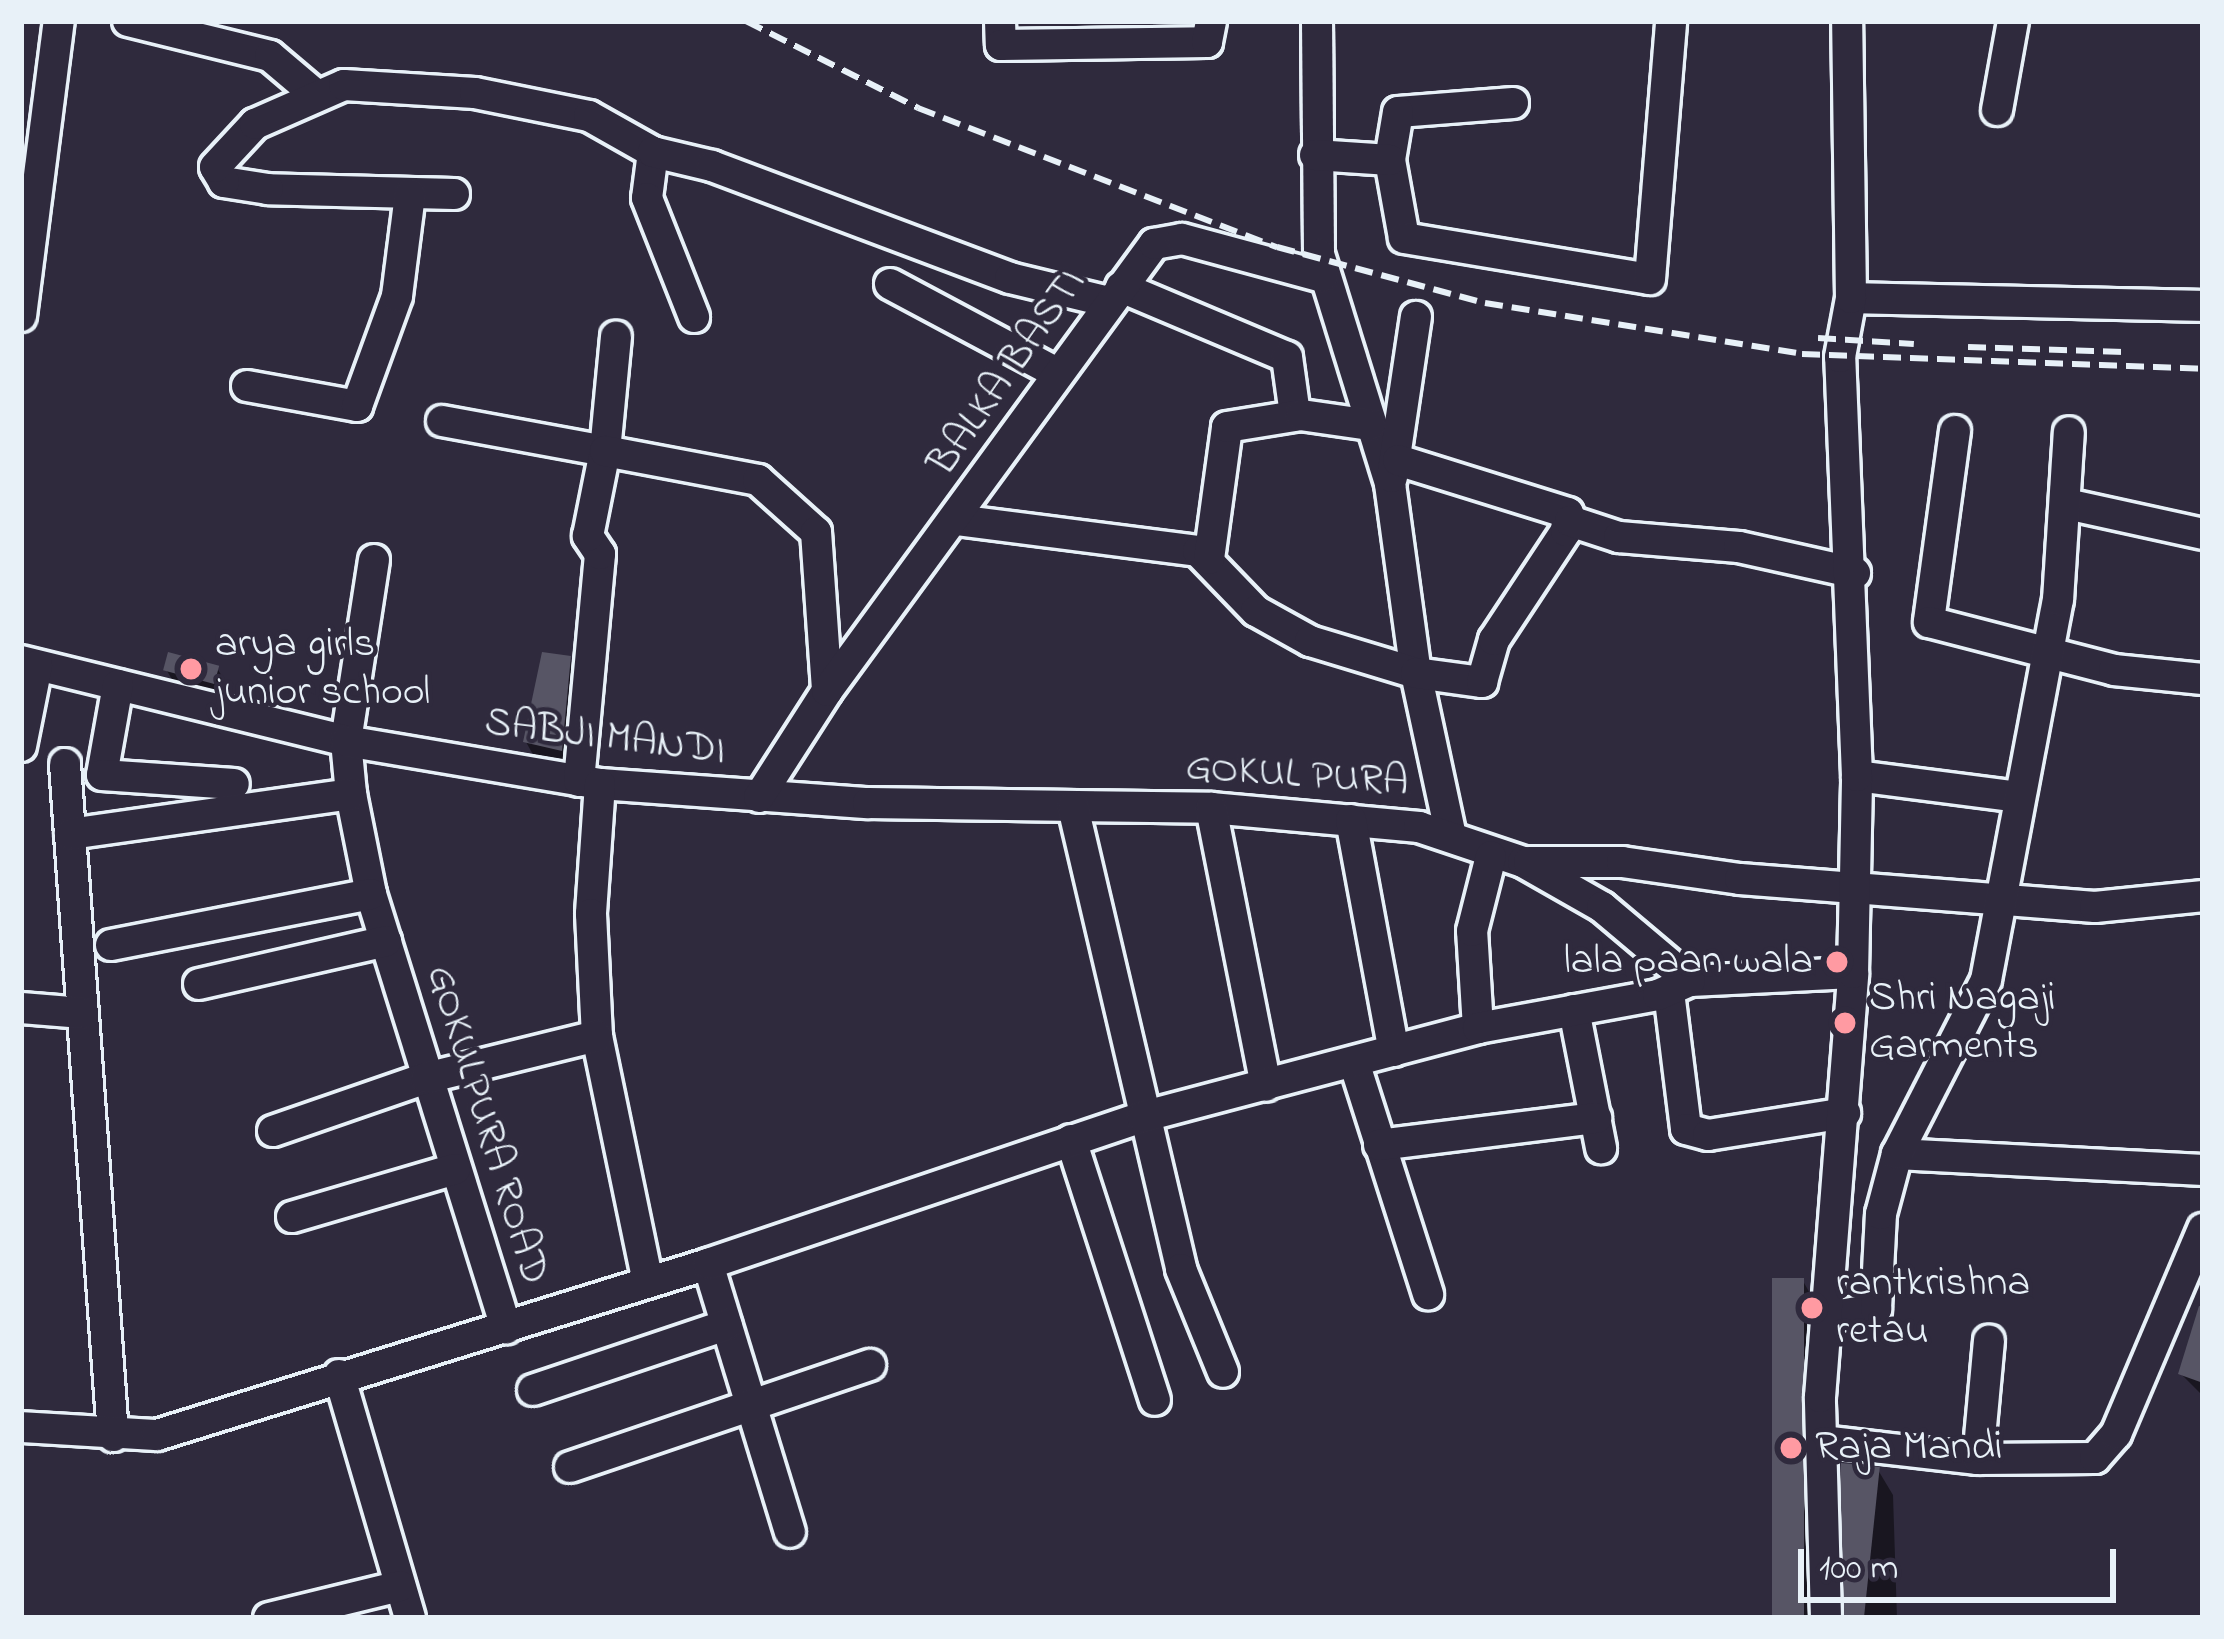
<!DOCTYPE html>
<html>
<head>
<meta charset="utf-8">
<style>
  body { margin:0 }
  #map { position:relative; width:2224px; height:1639px; overflow:hidden; background:#2f2a3d; font-family:"Indie Flower",sans-serif }
  div>[style] { position:absolute }
  [style*='--x'] { left:calc(var(--x)*1px); top:calc(var(--y)*1px); width:calc(var(--w)*1px); rotate:calc(var(--a)*1deg) }
  .shadow>* { inset:0; background:#0007 }
  .building>* { inset:0; background:#575565; transform-origin:0 0 }
  .roads { filter:drop-shadow(3px 0 #e8f1f8) drop-shadow(-3px 0 #e8f1f8) drop-shadow(0 3px #e8f1f8) drop-shadow(0 -3px #e8f1f8) }
  .minor>* { height:30px; margin:-15px; padding:0 15px; transform-origin:15px; border-radius:15px; background:#2f2a3d }
  .rail>* { height:6px; margin-top:-3px; transform-origin:0; background:repeating-linear-gradient(90deg,#e8f1f8 0 18px,transparent 0 27px) }
  .dots>* { width:33px; height:33px; translate:-50% -50%; box-sizing:border-box; border:6px solid #2f2a3d; border-radius:50% }
  span { translate:-50% -50%; white-space:nowrap; text-align:center; line-height:1.15; -webkit-text-stroke:9px #2f2a3d; paint-order:stroke }
  .street-label { font-size:42px; color:#e8f1f8 }
  .poi-label { font-size:42px; color:#e8f1f8 }
  .left { translate:0 -50%; text-align:left }
  .right { translate:-100% -50%; text-align:right }
  .frame { position:absolute; inset:0; border:24px solid #e8f1f8; pointer-events:none }
  .scale { position:absolute; left:1798px; top:1549px; width:318px; height:54px; box-sizing:border-box; border:6px solid #e8f1f8; border-top:0; padding-left:15px; font-size:36px; line-height:42px; white-space:nowrap; color:#e8f1f8; -webkit-text-stroke:9px #2f2a3d; paint-order:stroke }
</style>
</head>
<body>
<div id="map">
  <div class="shadow">
    <i style="clip-path:polygon(569px 659px,580px 677px,571px 767px,536px 760px,526px 742px)"></i>
    <i style="clip-path:polygon(217px 668px,232px 693px,227px 710px,182px 696px,167px 671px)"></i>
    <i style="clip-path:polygon(1803px 1281px,1817px 1306px,1822px 1618px,1780px 1618px)"></i>
    <i style="clip-path:polygon(2203px 1304px,2203px 1396px,2181px 1374px)"></i>
    <i style="clip-path:polygon(1878px 1470px,1893px 1495px,1897px 1618px,1848px 1618px)"></i>
  </div>
  <div class="building">
    <i style="left:168px;top:652px;width:53px;height:19px;rotate:15deg"></i>
    <i style="clip-path:polygon(542px 652px,571px 656px,562px 751px,523px 742px)"></i>
    <i style="left:1772px;top:1278px;width:32px;height:340px"></i>
    <i style="clip-path:polygon(2199px 1306px,2203px 1307px,2203px 1383px,2178px 1374px)"></i>
    <i style="left:1841px;top:1463px;width:39px;height:155px;rotate:6deg"></i>
  </div>
  <div class="roads">
    <div class="minor">
      <i style="--x:128;--y:21;--w:146;--a:13.8"></i>
      <i style="--x:270;--y:56;--w:60;--a:40.3"></i>
      <i style="--x:1000;--y:21;--w:24;--a:88"></i>
      <i style="--x:1001;--y:45;--w:206;--a:-0.8"></i>
      <i style="--x:1207;--y:42;--w:21;--a:-79"></i>
      <i style="--x:1317;--y:21;--w:233;--a:89.5"></i>
      <i style="--x:1319;--y:254;--w:241;--a:72.8"></i>
      <i style="--x:1390;--y:484;--w:191;--a:82.2"></i>
      <i style="--x:1416;--y:673;--w:167;--a:77.9"></i>
      <i style="--x:1513;--y:103;--w:115;--a:175.5"></i>
      <i style="--x:1398;--y:112;--w:49;--a:99.5"></i>
      <i style="--x:1390;--y:160;--w:79;--a:79.8"></i>
      <i style="--x:1404;--y:238;--w:249;--a:9.5"></i>
      <i style="--x:1650;--y:279;--w:259;--a:-85.3"></i>
      <i style="--x:1997;--y:110;--w:90;--a:-79.8"></i>
      <i style="--x:653;--y:152;--w:46;--a:97.4"></i>
      <i style="--x:647;--y:198;--w:128;--a:68.4"></i>
      <i style="--x:1315;--y:155;--w:75;--a:3.8"></i>
      <i style="--x:454;--y:194;--w:186;--a:-178.5"></i>
      <i style="--x:268;--y:189;--w:45;--a:-171"></i>
      <i style="--x:224;--y:182;--w:17;--a:-121"></i>
      <i style="--x:215;--y:167;--w:59;--a:-47.1"></i>
      <i style="--x:255;--y:124;--w:97;--a:-23.7"></i>
      <i style="--x:344;--y:85;--w:131;--a:3.5"></i>
      <i style="--x:475;--y:93;--w:116;--a:11.4"></i>
      <i style="--x:589;--y:116;--w:73;--a:29.4"></i>
      <i style="--x:653;--y:152;--w:61;--a:13.3"></i>
      <i style="--x:712;--y:166;--w:318;--a:20.6"></i>
      <i style="--x:1010;--y:278;--w:102;--a:13.6"></i>
      <i style="--x:890;--y:284;--w:187;--a:28.1"></i>
      <i style="--x:1121;--y:287;--w:180;--a:22.9"></i>
      <i style="--x:1287;--y:357;--w:59;--a:82.1"></i>
      <i style="--x:1851;--y:298;--w:352;--a:1.3"></i>
      <i style="--x:21;--y:316;--w:297;--a:-82.7"></i>
      <i style="--x:247;--y:386;--w:112;--a:10.3"></i>
      <i style="--x:357;--y:406;--w:117;--a:-70"></i>
      <i style="--x:397;--y:296;--w:103;--a:-82.7"></i>
      <i style="--x:442;--y:421;--w:166;--a:10.4"></i>
      <i style="--x:605;--y:451;--w:115;--a:-84.5"></i>
      <i style="--x:1955;--y:431;--w:193;--a:97.8"></i>
      <i style="--x:1929;--y:622;--w:191;--a:14.5"></i>
      <i style="--x:2114;--y:670;--w:89;--a:5.8"></i>
      <i style="--x:1392;--y:477;--w:162;--a:-81.5"></i>
      <i style="--x:2067;--y:504;--w:139;--a:12.4"></i>
      <i style="--x:957;--y:520;--w:243;--a:7.3"></i>
      <i style="--x:1198;--y:551;--w:83;--a:46"></i>
      <i style="--x:1256;--y:611;--w:62;--a:29.1"></i>
      <i style="--x:1310;--y:641;--w:111;--a:16.8"></i>
      <i style="--x:1416;--y:673;--w:67;--a:7.8"></i>
      <i style="--x:1482;--y:682;--w:44;--a:-74.1"></i>
      <i style="--x:1494;--y:640;--w:131;--a:-56.6"></i>
      <i style="--x:1566;--y:531;--w:18;--a:-84"></i>
      <i style="--x:1568;--y:513;--w:178;--a:-162.7"></i>
      <i style="--x:1570;--y:521;--w:52;--a:18.1"></i>
      <i style="--x:1619;--y:537;--w:120;--a:4.8"></i>
      <i style="--x:1739;--y:547;--w:119;--a:12.6"></i>
      <i style="--x:1209;--y:559;--w:133;--a:-82.2"></i>
      <i style="--x:1227;--y:427;--w:75;--a:-9.2"></i>
      <i style="--x:1301;--y:415;--w:70;--a:8.2"></i>
      <i style="--x:374;--y:560;--w:183;--a:98.8"></i>
      <i style="--x:346;--y:741;--w:53;--a:84.6"></i>
      <i style="--x:351;--y:794;--w:102;--a:78.7"></i>
      <i style="--x:371;--y:894;--w:455;--a:72.7"></i>
      <i style="--x:21;--y:661;--w:335;--a:13.8"></i>
      <i style="--x:346;--y:741;--w:258;--a:9.6"></i>
      <i style="--x:600;--y:784;--w:269;--a:4.1"></i>
      <i style="--x:868;--y:803;--w:343;--a:0.8"></i>
      <i style="--x:1211;--y:808;--w:209;--a:5.2"></i>
      <i style="--x:1419;--y:827;--w:110;--a:18.6"></i>
      <i style="--x:1523;--y:862;--w:91;--a:29.7"></i>
      <i style="--x:1602;--y:907;--w:115;--a:40.1"></i>
      <i style="--x:1690;--y:981;--w:163;--a:-2.8"></i>
      <i style="--x:118;--y:685;--w:91;--a:100.1"></i>
      <i style="--x:102;--y:775;--w:132;--a:3.9"></i>
      <i style="--x:21;--y:746;--w:82;--a:-78.7"></i>
      <i style="--x:65;--y:764;--w:674;--a:85.91"></i>
      <i style="--x:1857;--y:776;--w:163;--a:7.4"></i>
      <i style="--x:579;--y:781;--w:228;--a:-84.7"></i>
      <i style="--x:600;--y:554;--w:22;--a:-124"></i>
      <i style="--x:588;--y:536;--w:87;--a:-78.7"></i>
      <i style="--x:605;--y:451;--w:156;--a:10.7"></i>
      <i style="--x:758;--y:480;--w:78;--a:41.9"></i>
      <i style="--x:816;--y:532;--w:159;--a:86"></i>
      <i style="--x:600;--y:784;--w:130;--a:94"></i>
      <i style="--x:591;--y:914;--w:122;--a:87.2"></i>
      <i style="--x:597;--y:1036;--w:251;--a:78.3"></i>
      <i style="--x:759;--y:797;--w:126;--a:-57.3"></i>
      <i style="--x:827;--y:691;--w:554;--a:-53.81"></i>
      <i style="--x:1154;--y:244;--w:28;--a:-10"></i>
      <i style="--x:1182;--y:239;--w:146;--a:15.1"></i>
      <i style="--x:1073;--y:807;--w:474;--a:76.8"></i>
      <i style="--x:1181;--y:1269;--w:111;--a:67.8"></i>
      <i style="--x:1211;--y:808;--w:283;--a:78.8"></i>
      <i style="--x:1351;--y:820;--w:235;--a:79.5"></i>
      <i style="--x:70;--y:834;--w:284;--a:-8.1"></i>
      <i style="--x:1529;--y:862;--w:93;--a:0"></i>
      <i style="--x:1622;--y:862;--w:119;--a:8.2"></i>
      <i style="--x:1740;--y:879;--w:356;--a:4.5"></i>
      <i style="--x:2095;--y:907;--w:109;--a:-5.8"></i>
      <i style="--x:111;--y:945;--w:265;--a:-11.1"></i>
      <i style="--x:199;--y:984;--w:192;--a:-12.9"></i>
      <i style="--x:1669;--y:992;--w:138;--a:82.9"></i>
      <i style="--x:1686;--y:1129;--w:23;--a:15"></i>
      <i style="--x:1708;--y:1135;--w:139;--a:-9.1"></i>
      <i style="--x:21;--y:1008;--w:62;--a:4.6"></i>
      <i style="--x:1574;--y:1010;--w:141;--a:78.9"></i>
      <i style="--x:1478;--y:1028;--w:97;--a:-93.5"></i>
      <i style="--x:1472;--y:931;--w:77;--a:-75.8"></i>
      <i style="--x:1354;--y:1062;--w:244;--a:72.3"></i>
      <i style="--x:273;--y:1131;--w:162;--a:-19.1"></i>
      <i style="--x:426;--y:1078;--w:176;--a:-13.8"></i>
      <i style="--x:1071;--y:1140;--w:273;--a:72.1"></i>
      <i style="--x:1379;--y:1145;--w:219;--a:-7.1"></i>
      <i style="--x:1897;--y:1154;--w:306;--a:3"></i>
      <i style="--x:292;--y:1217;--w:170;--a:-16.4"></i>
      <i style="--x:708;--y:1264;--w:280;--a:73"></i>
      <i style="--x:1827;--y:1317;--w:50;--a:-9.3"></i>
      <i style="--x:1876;--y:1309;--w:95;--a:-87"></i>
      <i style="--x:1881;--y:1214;--w:62;--a:-75.1"></i>
      <i style="--x:1897;--y:1154;--w:195;--a:-62.9"></i>
      <i style="--x:1986;--y:980;--w:387;--a:-79.3"></i>
      <i style="--x:2058;--y:600;--w:168;--a:-86.3"></i>
      <i style="--x:339;--y:1375;--w:253;--a:73.7"></i>
      <i style="--x:533;--y:1390;--w:204;--a:-18.6"></i>
      <i style="--x:21;--y:1427;--w:136;--a:3.4"></i>
      <i style="--x:157;--y:1435;--w:577;--a:-17.24"></i>
      <i style="--x:708;--y:1264;--w:458;--a:-18.7"></i>
      <i style="--x:1142;--y:1117;--w:348;--a:-14.8"></i>
      <i style="--x:1478;--y:1028;--w:183;--a:-10.4"></i>
      <i style="--x:1658;--y:995;--w:35;--a:-24"></i>
      <i style="--x:1822;--y:1441;--w:157;--a:6.6"></i>
      <i style="--x:1978;--y:1459;--w:117;--a:-0.5"></i>
      <i style="--x:2095;--y:1458;--w:32;--a:-49"></i>
      <i style="--x:2116;--y:1434;--w:223;--a:-67"></i>
      <i style="--x:1978;--y:1459;--w:119;--a:-84.7"></i>
      <i style="--x:570;--y:1467;--w:317;--a:-18.8"></i>
      <i style="--x:269;--y:1618;--w:135;--a:-13.7"></i>
      <i style="--x:1826;--y:1618;--w:221;--a:-91.6"></i>
      <i style="--x:1820;--y:1397;--w:425;--a:-85.5"></i>
      <i style="--x:1853;--y:973;--w:197;--a:-88.8"></i>
      <i style="--x:1857;--y:776;--w:419;--a:-92.3"></i>
      <i style="--x:1840;--y:357;--w:60;--a:-79.4"></i>
      <i style="--x:1851;--y:298;--w:277;--a:-90.8"></i>
    </div>
  </div>
  <div class="rail">
    <i style="--x:746;--y:21;--w:193;--a:26.8"></i>
    <i style="--x:918;--y:108;--w:385;--a:21.2"></i>
    <i style="--x:1277;--y:247;--w:215;--a:15.1"></i>
    <i style="--x:1485;--y:303;--w:321;--a:9.1"></i>
    <i style="--x:1802;--y:354;--w:401;--a:2.1"></i>
    <i style="--x:1818;--y:338;--w:96;--a:3.6"></i>
    <i style="--x:1968;--y:347;--w:156;--a:1.8"></i>
  </div>
  <div class="dots">
    <i style="left:191px;top:669px;background:#ff9aa2"></i>
    <i style="left:1837px;top:962px;background:#ff9aa2"></i>
    <i style="left:1845px;top:1023px;background:#ff9aa2"></i>
    <i style="left:1812px;top:1308px;background:#ff9aa2"></i>
    <i style="left:1791px;top:1448px;background:#ff9aa2"></i>
  </div>
  <div class="street-label">
    <span style="left:1008px;top:373px;rotate:-55deg">BALKA BASTI</span>
    <span style="left:605px;top:738px;rotate:7deg">SABJI MANDI</span>
    <span style="left:1297px;top:776px;rotate:4deg">GOKUL PURA</span>
    <span style="left:486px;top:1125px;rotate:73deg">GOKULPURA ROAD</span>
  </div>
  <div class="poi-label">
    <span class="left" style="left:215px;top:669px">arya girls<br>junior school</span>
    <span class="right" style="left:1813px;top:962px">lala paan wala</span>
    <span class="left" style="left:1869px;top:1023px">Shri Nagaji<br>Garments</span>
    <span class="left" style="left:1836px;top:1308px">rantkrishna<br>retau</span>
    <span class="left" style="left:1815px;top:1448px">Raja Mandi</span>
  </div>
  <div class="frame"></div>
  <div class="scale">100 m</div>
</div>
</body>
</html>
